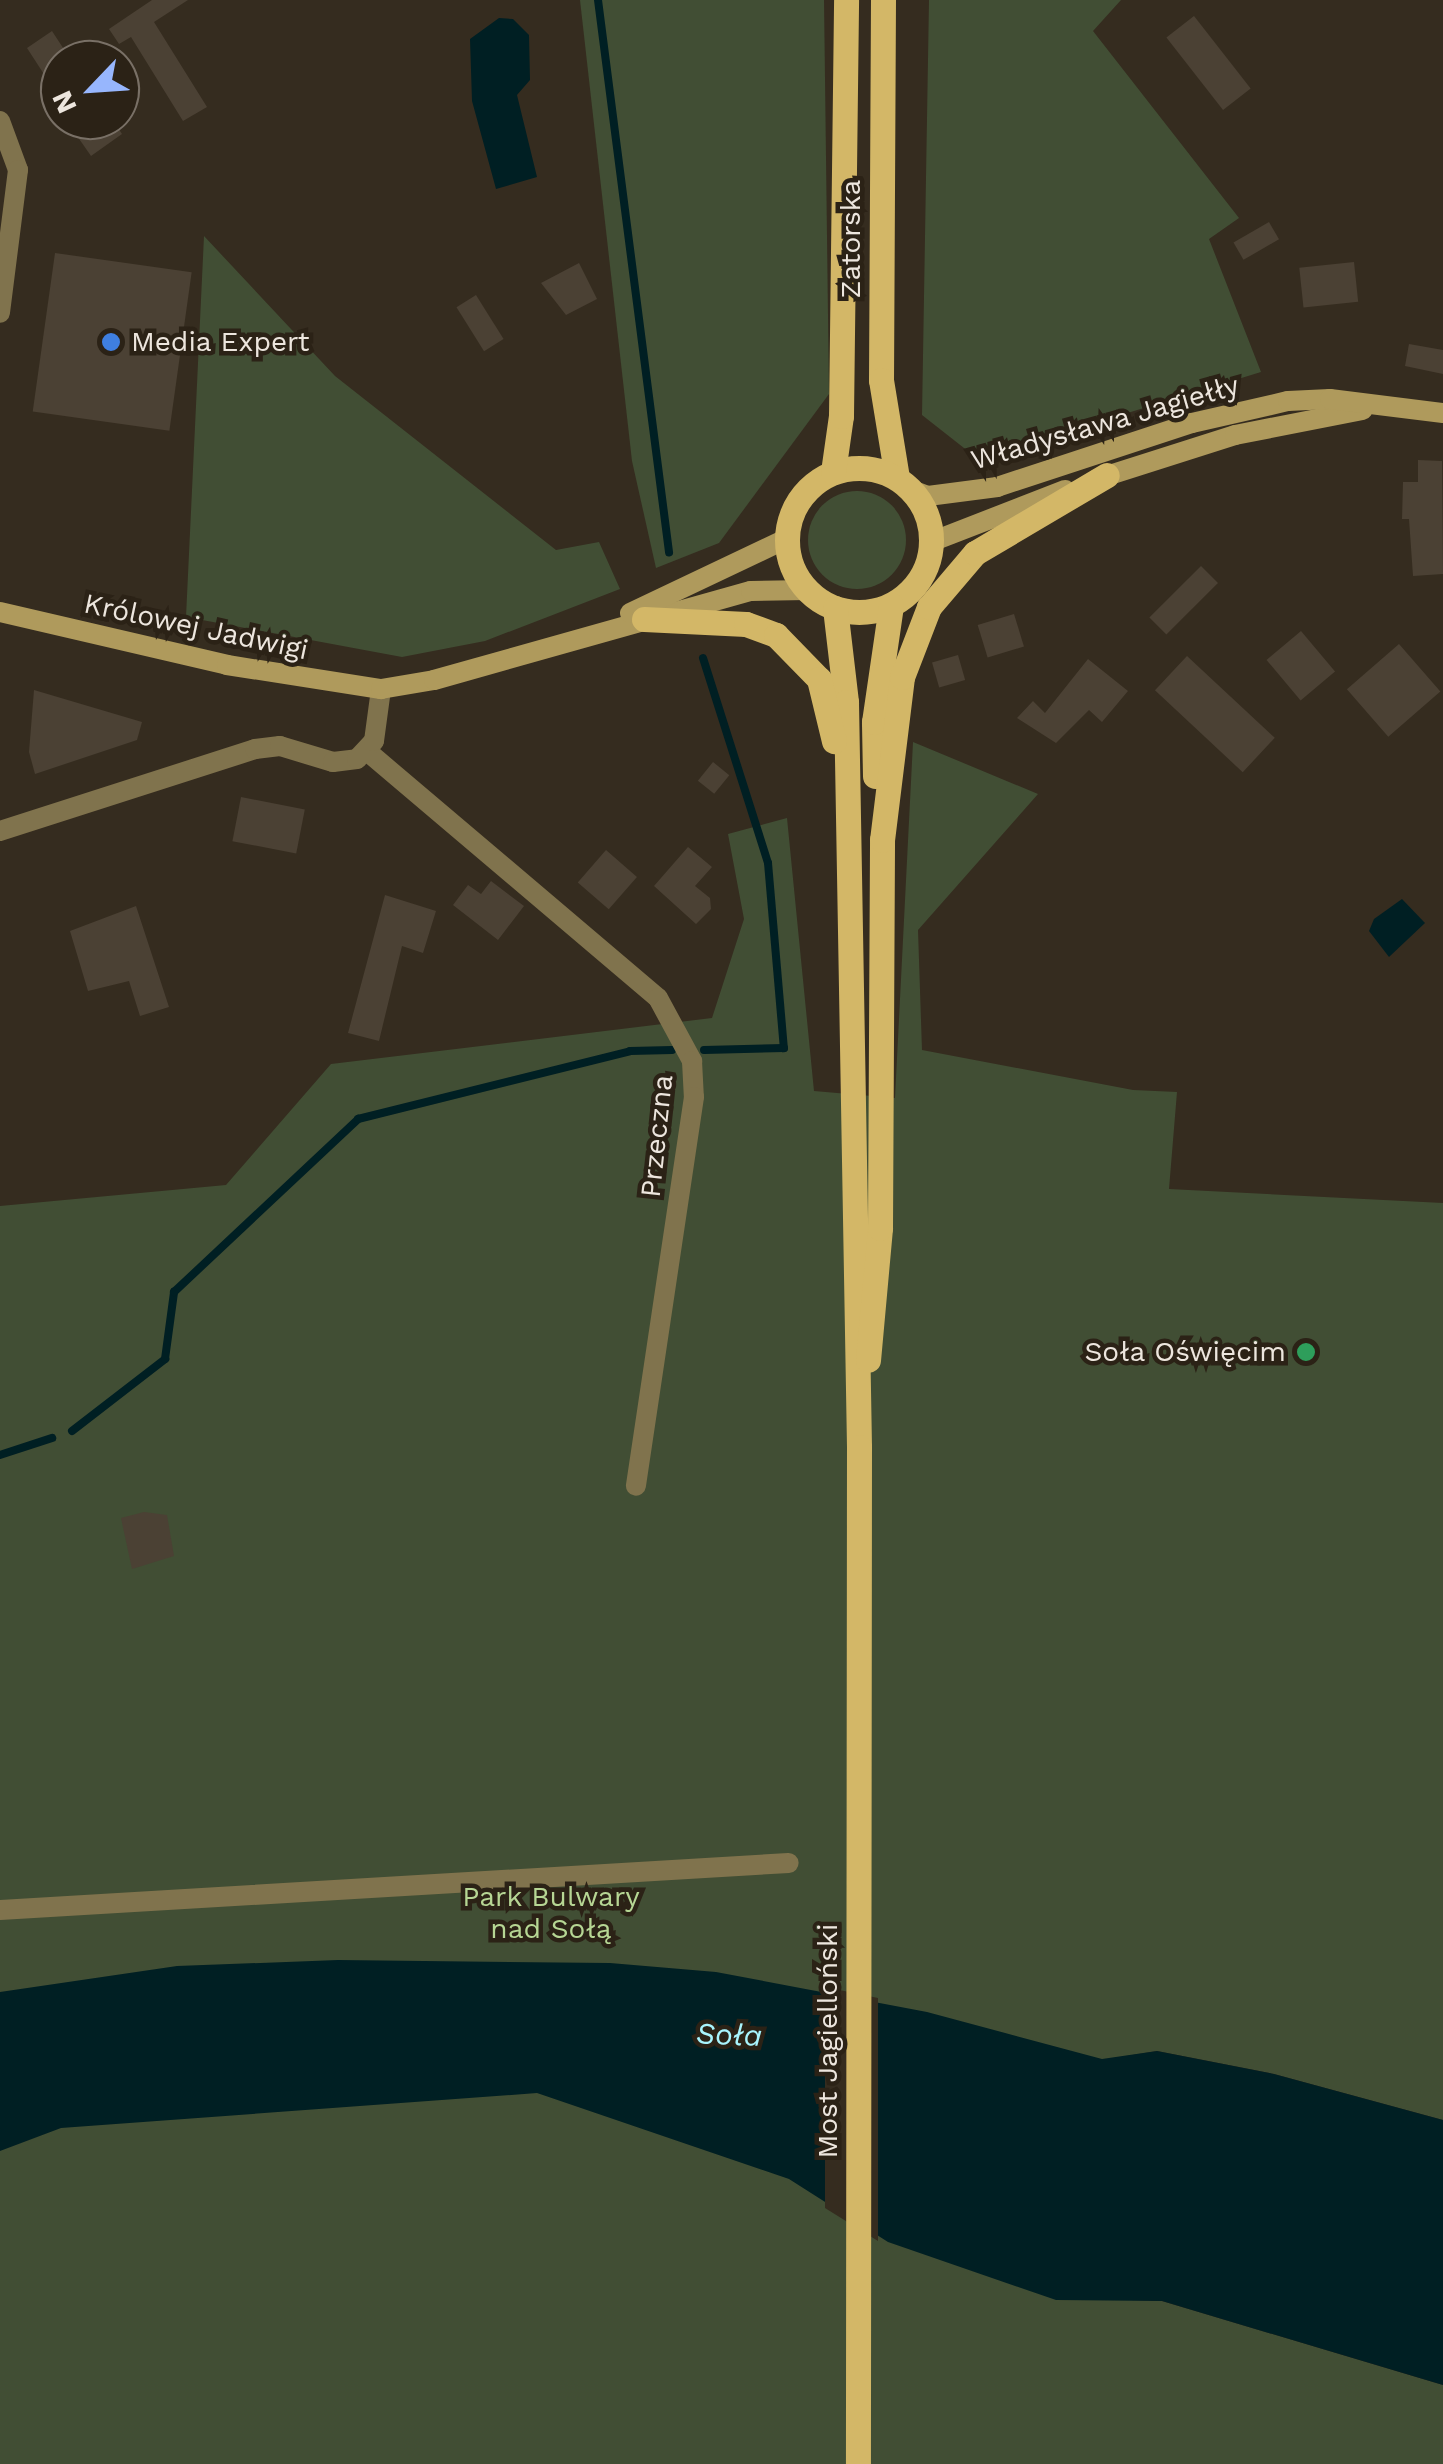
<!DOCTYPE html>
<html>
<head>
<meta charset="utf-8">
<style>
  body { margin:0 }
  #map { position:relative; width:1443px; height:2464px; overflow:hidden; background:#352c1f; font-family:"Work Sans",sans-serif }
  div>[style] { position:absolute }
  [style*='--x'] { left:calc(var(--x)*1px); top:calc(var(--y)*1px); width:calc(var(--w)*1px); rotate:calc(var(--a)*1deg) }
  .green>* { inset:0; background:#414e34 }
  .round { border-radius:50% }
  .water>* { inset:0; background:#001f23 }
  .pier>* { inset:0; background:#352c1f }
  .stream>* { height:8px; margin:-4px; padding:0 4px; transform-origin:4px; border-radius:4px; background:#001f23 }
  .building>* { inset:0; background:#4b4134; transform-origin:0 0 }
  .street>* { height:20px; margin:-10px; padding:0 10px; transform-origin:10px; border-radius:10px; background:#80734d }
  .secondary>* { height:20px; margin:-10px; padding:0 10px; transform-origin:10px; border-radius:10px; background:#af9a5c }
  .primary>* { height:25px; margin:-12.5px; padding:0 12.5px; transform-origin:12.5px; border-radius:12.5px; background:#d3b767 }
  .primary>.ring { margin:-12.5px; padding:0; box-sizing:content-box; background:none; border:25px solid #d3b767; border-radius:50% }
  .dots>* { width:28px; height:28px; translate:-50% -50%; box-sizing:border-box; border:5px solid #2b2216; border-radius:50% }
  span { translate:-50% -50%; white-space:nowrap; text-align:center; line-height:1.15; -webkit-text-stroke:9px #2b2216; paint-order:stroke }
  .street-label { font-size:28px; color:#ede6de }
  .poi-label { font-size:28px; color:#ede6de }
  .left { translate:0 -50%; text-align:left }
  .right { translate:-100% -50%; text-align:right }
  .park-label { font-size:28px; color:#b6d694 }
  .water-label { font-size:30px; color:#a8f4fd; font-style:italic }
  .north { position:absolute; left:40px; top:40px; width:100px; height:100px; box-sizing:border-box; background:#2b2216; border:2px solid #797066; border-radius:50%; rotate:245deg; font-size:28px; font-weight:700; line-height:40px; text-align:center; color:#ede6de }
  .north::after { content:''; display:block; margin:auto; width:35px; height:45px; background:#97b6fd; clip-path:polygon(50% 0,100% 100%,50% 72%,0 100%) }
</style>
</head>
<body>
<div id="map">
  <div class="green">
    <i style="clip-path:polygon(580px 0,824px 0,829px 394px,719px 543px,656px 568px,632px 461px)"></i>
    <i style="clip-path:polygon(929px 0,1121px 0,1093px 31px,1239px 218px,1209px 239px,1261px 372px,978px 459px,922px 415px)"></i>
    <i style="clip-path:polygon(204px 236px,335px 376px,556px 550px,599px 542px,620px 589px,485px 641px,402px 657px,186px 617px)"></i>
    <i class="round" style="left:808px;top:491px;width:98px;height:98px"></i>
    <i style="clip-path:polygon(913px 742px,1038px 794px,918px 930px,922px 1050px,1133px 1090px,1177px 1092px,1169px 1189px,1443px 1203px,1443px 2120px,1274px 2074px,1157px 2051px,1114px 2058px,1131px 2300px,1162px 2301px,1443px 2385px,1443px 2464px,0 2464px,0 1206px,226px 1185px,331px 1064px,712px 1018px,744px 919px,728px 834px,787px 818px,814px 1091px,895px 1098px)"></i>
  </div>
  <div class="water">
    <i style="clip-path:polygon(499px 18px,513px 19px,529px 35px,530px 80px,517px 95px,537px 177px,496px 189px,472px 101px,470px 39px)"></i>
    <i style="clip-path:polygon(1402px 899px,1425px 923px,1389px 957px,1369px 931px,1374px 919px)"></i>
    <i style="clip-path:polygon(338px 1960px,610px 1963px,716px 1972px,927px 2012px,1102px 2059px,1157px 2051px,1274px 2074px,1443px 2120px,1443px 2385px,1162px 2301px,1056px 2300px,888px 2242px,789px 2179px,537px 2093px,61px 2128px,0 2151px,0 1992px,177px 1966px)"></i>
  </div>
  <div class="pier">
    <i style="clip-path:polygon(825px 1987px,878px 1998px,878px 2241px,825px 2208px)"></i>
  </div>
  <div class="stream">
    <i style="--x:598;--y:0;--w:557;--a:82.67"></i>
    <i style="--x:703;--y:658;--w:215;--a:72.4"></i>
    <i style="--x:768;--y:863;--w:186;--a:85.1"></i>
    <i style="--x:784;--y:1048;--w:80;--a:178.6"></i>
    <i style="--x:72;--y:1431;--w:118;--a:-37.7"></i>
    <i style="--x:165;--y:1359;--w:68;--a:-82.3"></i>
    <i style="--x:174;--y:1292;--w:253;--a:-43.2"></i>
    <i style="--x:358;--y:1119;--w:280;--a:-14"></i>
    <i style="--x:630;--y:1051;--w:42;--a:-1.4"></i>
    <i style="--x:0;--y:1455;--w:55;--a:-18.1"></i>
  </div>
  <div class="building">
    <i style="clip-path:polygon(152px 0,188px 0,154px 22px,207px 107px,183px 121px,131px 37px,119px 44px,109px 29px)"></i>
    <i style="left:1194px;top:16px;width:92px;height:35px;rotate:52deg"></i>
    <i style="clip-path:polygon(52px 31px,71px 60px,60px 60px,60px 99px,27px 48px)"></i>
    <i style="clip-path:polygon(66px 120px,113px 120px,122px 134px,91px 156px)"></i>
    <i style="left:1269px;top:222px;width:20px;height:41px;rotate:60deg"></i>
    <i style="left:55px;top:253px;width:138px;height:160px;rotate:8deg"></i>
    <i style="left:1354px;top:262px;width:40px;height:55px;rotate:84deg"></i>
    <i style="clip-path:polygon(579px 263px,597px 299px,566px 315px,541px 283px)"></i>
    <i style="left:476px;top:295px;width:52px;height:23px;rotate:58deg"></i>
    <i style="clip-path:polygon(1409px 344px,1443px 350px,1443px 374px,1405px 366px)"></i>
    <i style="clip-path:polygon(1418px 460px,1442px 461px,1443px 574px,1413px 576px,1409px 519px,1402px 519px,1403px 482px,1418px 482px)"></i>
    <i style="left:1201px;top:566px;width:24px;height:73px;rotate:45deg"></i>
    <i style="left:1014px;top:614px;width:34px;height:38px;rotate:73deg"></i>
    <i style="left:1301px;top:631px;width:53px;height:45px;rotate:50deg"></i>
    <i style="left:1399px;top:644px;width:63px;height:69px;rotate:49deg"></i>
    <i style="left:958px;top:655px;width:26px;height:27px;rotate:74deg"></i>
    <i style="left:1187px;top:656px;width:120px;height:47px;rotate:43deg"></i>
    <i style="clip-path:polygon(1088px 659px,1128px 691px,1102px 722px,1089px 710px,1056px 743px,1017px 718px,1033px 701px,1045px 713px)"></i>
    <i style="clip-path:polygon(34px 690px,142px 722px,137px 740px,35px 774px,29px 752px)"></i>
    <i style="left:713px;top:762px;width:21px;height:24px;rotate:39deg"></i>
    <i style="left:241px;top:797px;width:65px;height:45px;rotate:11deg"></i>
    <i style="clip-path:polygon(688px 847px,712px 867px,695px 886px,710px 898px,711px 909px,696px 924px,654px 886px)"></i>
    <i style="left:606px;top:850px;width:41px;height:43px;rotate:41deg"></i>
    <i style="clip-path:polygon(491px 881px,524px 906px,498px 940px,453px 905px,468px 885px,481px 894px)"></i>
    <i style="clip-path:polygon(385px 895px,436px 911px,423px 953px,402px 946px,379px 1041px,348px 1033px)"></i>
    <i style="clip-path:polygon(136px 906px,169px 1007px,140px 1016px,129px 981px,88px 991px,70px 931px)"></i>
    <i style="clip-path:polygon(144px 1512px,167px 1515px,174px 1556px,132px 1569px,121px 1518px)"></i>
  </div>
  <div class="street">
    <i style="--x:0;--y:121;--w:52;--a:69.8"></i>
    <i style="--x:18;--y:170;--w:144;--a:97.2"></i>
    <i style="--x:368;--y:752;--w:380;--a:40.3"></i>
    <i style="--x:658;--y:998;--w:72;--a:61.6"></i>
    <i style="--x:692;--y:1061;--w:36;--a:87"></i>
    <i style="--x:694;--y:1097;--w:393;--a:98.5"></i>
    <i style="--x:0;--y:831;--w:268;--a:-17.8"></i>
    <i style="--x:255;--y:749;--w:25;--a:-7"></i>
    <i style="--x:280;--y:746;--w:55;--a:16.8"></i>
    <i style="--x:333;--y:762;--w:24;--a:-7"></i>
    <i style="--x:357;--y:759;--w:25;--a:-47"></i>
    <i style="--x:374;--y:741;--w:52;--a:-82.3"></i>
    <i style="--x:0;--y:1910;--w:790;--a:-3.41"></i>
  </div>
  <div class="secondary">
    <i style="--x:1097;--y:479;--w:145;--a:-17.7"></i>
    <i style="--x:1235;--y:435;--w:130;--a:-11.1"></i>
    <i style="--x:912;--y:490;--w:17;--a:21"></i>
    <i style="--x:928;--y:496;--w:70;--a:-7.4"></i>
    <i style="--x:997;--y:487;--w:205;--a:-18.2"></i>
    <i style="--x:1192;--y:423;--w:98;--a:-12.9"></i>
    <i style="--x:1288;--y:401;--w:42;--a:-2.7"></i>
    <i style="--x:1330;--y:399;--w:114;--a:7.1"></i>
    <i style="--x:931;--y:542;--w:144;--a:-21.2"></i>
    <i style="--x:0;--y:612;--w:233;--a:13.1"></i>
    <i style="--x:227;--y:665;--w:156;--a:8.9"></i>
    <i style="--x:381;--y:689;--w:54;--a:-9.6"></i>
    <i style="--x:434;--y:680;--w:329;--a:-15.7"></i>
    <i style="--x:751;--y:591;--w:56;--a:-1"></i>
    <i style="--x:630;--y:613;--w:173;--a:-25.4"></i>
  </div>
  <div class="primary">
    <i style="--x:883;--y:0;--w:380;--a:90.3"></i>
    <i style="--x:881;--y:380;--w:99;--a:80.7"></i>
    <i class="ring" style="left:787px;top:468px;width:119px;height:119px"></i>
    <i style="--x:833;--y:472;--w:57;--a:-81.9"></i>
    <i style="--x:841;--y:416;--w:416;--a:-89.3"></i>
    <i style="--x:835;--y:608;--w:95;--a:83.3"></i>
    <i style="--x:846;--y:702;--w:745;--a:89"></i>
    <i style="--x:859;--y:1447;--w:1017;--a:90.06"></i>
    <i style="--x:644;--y:619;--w:102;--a:2.8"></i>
    <i style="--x:746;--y:624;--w:32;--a:20"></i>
    <i style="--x:776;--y:635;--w:62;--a:45.7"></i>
    <i style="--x:819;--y:679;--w:64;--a:76.4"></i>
    <i style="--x:875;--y:776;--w:54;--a:-91.1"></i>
    <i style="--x:874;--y:722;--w:118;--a:-81.7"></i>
    <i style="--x:868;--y:1360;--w:133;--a:-84.8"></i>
    <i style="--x:880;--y:1228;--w:388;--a:-89.7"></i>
    <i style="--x:882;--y:840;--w:164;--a:-83"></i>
    <i style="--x:902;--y:677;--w:75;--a:-68.9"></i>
    <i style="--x:929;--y:607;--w:71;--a:-49.6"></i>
    <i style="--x:975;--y:553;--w:153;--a:-30.6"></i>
  </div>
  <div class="dots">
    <i style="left:111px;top:342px;background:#3f7fe0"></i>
    <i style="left:1306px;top:1352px;background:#2e9e5b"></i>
  </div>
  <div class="street-label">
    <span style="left:851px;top:239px;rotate:-90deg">Zatorska</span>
    <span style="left:1105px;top:423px;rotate:-16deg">Władysława Jagiełły</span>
    <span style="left:196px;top:627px;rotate:12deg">Królowej Jadwigi</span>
    <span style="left:657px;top:1136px;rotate:-84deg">Przeczna</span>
    <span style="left:828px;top:2041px;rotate:-90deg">Most Jagielloński</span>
  </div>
  <div class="poi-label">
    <span class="left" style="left:131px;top:342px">Media Expert</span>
    <span class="right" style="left:1286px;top:1352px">Soła Oświęcim</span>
  </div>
  <div class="park-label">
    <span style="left:551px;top:1913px">Park Bulwary<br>nad Sołą</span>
  </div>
  <div class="water-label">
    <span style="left:729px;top:2035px;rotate:2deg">Soła</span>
  </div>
  <div class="north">N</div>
</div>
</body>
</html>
